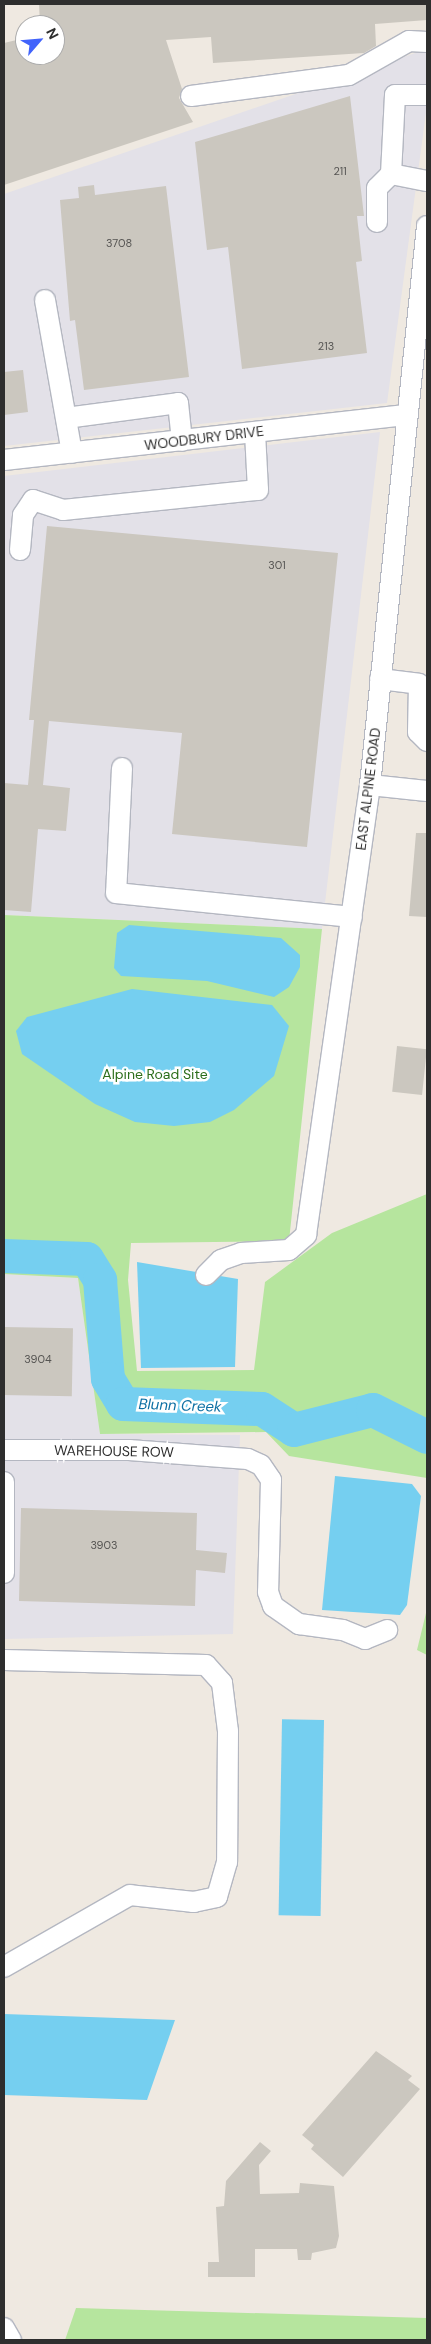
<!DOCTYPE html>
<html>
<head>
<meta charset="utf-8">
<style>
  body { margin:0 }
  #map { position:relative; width:431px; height:2344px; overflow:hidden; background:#efe9e1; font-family:"DM Sans",sans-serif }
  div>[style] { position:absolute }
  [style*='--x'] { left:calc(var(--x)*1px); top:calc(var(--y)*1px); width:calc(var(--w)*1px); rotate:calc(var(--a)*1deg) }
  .industrial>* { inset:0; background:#e3e1e8 }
  .green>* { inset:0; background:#b6e59e }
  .water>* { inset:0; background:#75cff0; transform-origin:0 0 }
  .river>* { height:34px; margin:-17px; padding:0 17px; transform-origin:17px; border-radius:17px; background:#75cff0 }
  .building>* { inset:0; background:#cbc7bf; transform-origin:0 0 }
  .roads { filter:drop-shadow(1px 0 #b4b7c1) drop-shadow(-1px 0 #b4b7c1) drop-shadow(0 1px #b4b7c1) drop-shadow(0 -1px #b4b7c1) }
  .minor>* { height:20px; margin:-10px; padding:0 10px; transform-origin:10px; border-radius:10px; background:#fff }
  span { translate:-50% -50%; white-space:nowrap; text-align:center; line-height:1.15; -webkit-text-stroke:5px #fff; paint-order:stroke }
  .number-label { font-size:11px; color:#555452 }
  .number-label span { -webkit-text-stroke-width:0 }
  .street-label { font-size:14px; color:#2e2e2e }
  .park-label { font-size:14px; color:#2c6e1b }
  .water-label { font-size:15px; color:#0d6fa3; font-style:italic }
  .frame { position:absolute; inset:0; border:5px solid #2e2e2e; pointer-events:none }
  .north { position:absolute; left:15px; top:15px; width:50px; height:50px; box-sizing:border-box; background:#fff; border:1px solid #ababab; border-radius:50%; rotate:63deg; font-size:14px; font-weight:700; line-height:20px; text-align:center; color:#2e2e2e }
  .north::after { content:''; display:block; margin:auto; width:18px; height:22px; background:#4264fb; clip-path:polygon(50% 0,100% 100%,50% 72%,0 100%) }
</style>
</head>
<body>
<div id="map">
  <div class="industrial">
    <i style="clip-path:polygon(427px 49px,427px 105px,387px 403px,4px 446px,4px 194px)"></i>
    <i style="clip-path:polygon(380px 432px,322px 929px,4px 915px,4px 476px)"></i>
    <i style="clip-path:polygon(4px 1274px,78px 1278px,100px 1434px,240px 1435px,233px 1634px,4px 1639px)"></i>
  </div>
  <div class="green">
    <i style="clip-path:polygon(4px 915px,322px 929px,289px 1241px,131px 1243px,128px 1280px,137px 1371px,254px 1370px,265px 1282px,332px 1233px,427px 1194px,427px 1478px,289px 1456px,266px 1432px,100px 1434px,78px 1278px,4px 1274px)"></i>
    <i style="clip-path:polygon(427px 1609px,427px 1655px,417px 1650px)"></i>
    <i style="clip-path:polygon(76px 2308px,427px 2318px,427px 2340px,65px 2340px)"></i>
  </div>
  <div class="water">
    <i style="clip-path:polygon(129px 925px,281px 938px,300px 955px,300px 967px,289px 987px,274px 997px,207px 981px,121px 976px,114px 968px,117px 933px)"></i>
    <i style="clip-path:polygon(132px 989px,272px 1005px,289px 1026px,274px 1076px,234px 1110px,210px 1122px,174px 1126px,135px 1122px,95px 1104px,22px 1054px,16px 1031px,27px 1017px)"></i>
    <i style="clip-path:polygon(137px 1262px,238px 1279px,235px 1367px,141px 1368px)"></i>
    <i style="clip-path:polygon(335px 1476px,412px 1484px,421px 1496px,407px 1605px,400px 1615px,322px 1610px)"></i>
    <i style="left:324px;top:1720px;width:196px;height:42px;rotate:91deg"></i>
    <i style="clip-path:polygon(4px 2014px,175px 2020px,147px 2100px,4px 2095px)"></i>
  </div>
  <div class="river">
    <i style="--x:4;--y:1256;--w:83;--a:2.1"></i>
    <i style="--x:87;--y:1259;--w:25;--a:58"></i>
    <i style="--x:100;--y:1280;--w:99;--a:85.4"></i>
    <i style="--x:108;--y:1379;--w:29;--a:59"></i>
    <i style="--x:123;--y:1404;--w:139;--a:2.1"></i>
    <i style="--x:262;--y:1409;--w:38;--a:33"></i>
    <i style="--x:294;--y:1430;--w:81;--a:-14.2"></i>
    <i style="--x:373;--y:1410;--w:60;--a:26.6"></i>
  </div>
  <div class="building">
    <i style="clip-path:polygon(39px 4px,427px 4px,427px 20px,375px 24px,376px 46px,364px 53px,213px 63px,211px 37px,166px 40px,182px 89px,179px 98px,193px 122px,4px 185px,4px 43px,25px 38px,25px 55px,55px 55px,55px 25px,40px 25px)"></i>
    <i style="clip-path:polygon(350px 96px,364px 216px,357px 216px,362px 261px,356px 262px,367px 353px,242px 369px,228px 247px,207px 250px,195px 142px)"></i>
    <i style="clip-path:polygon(94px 185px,95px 195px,166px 186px,189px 377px,84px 390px,75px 320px,70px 321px,60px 200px,79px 198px,78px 187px)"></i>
    <i style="clip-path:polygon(23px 370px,28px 412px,4px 415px,4px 372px)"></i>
    <i style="clip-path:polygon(47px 526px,338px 553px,307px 847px,172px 834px,182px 733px,49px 721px,43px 785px,70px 788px,66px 831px,38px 829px,31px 912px,4px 910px,4px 783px,28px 785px,34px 720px,29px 720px)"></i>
    <i style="clip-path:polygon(416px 833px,427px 833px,427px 917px,409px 916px)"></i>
    <i style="left:397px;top:1046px;width:30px;height:46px;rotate:6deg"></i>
    <i style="left:4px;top:1327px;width:69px;height:68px;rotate:1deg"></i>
    <i style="clip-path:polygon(21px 1508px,197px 1513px,196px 1550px,227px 1553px,225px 1573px,196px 1570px,195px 1606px,19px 1601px)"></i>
    <i style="clip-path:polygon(376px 2051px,412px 2076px,408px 2080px,420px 2089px,343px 2177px,311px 2149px,314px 2145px,302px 2135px)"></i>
    <i style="clip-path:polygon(260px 2142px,271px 2151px,259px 2165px,260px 2194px,299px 2193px,300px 2183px,334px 2186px,339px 2236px,336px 2248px,312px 2253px,311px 2260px,298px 2260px,297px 2249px,255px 2249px,255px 2277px,208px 2277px,208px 2262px,219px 2262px,216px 2207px,224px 2206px,226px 2181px)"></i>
  </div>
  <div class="roads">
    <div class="minor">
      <i style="--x:427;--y:95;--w:32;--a:180"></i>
      <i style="--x:395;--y:95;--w:79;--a:92.9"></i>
      <i style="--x:391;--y:174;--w:37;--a:11"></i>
      <i style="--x:191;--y:96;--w:159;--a:-7.6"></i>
      <i style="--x:349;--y:75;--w:69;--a:-29.5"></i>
      <i style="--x:409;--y:41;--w:18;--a:3"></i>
      <i style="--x:377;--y:222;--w:34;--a:-90"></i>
      <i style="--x:377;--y:188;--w:20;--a:-45"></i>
      <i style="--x:45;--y:300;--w:155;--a:80"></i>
      <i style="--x:66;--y:418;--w:113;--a:-7.6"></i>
      <i style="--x:178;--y:403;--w:38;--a:84"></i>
      <i style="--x:4;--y:460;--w:404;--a:-6.4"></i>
      <i style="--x:20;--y:550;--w:35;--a:-85"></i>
      <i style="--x:23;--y:515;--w:18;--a:-56"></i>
      <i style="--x:33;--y:500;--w:32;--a:18"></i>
      <i style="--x:63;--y:510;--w:196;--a:-5.9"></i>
      <i style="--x:258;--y:490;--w:58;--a:-93"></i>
      <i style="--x:380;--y:679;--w:39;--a:7"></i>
      <i style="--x:419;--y:684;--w:48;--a:91.2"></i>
      <i style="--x:418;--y:732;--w:13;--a:45"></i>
      <i style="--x:122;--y:768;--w:125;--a:92.7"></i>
      <i style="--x:116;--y:893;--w:237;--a:5.8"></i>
      <i style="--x:370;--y:785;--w:57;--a:6"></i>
      <i style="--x:206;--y:1275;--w:21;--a:-45"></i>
      <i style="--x:221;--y:1260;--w:21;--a:-19"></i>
      <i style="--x:241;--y:1253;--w:48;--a:-3.6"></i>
      <i style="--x:289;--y:1250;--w:23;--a:-41"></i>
      <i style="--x:306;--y:1235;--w:455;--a:-81.9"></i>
      <i style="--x:370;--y:785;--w:562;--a:-84.18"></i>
      <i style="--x:4;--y:1450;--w:125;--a:0"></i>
      <i style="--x:129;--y:1450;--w:119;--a:4.3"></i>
      <i style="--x:248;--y:1459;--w:14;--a:25"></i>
      <i style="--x:261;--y:1465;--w:18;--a:56"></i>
      <i style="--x:271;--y:1480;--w:112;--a:91.5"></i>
      <i style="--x:268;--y:1592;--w:15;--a:70"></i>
      <i style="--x:273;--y:1606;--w:32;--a:35"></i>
      <i style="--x:299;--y:1624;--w:44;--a:7.8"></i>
      <i style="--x:343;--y:1630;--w:24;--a:22"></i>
      <i style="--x:365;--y:1639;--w:24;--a:-22"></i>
      <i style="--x:4;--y:1482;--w:91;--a:90"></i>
      <i style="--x:4;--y:1660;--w:202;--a:1.4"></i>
      <i style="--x:206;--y:1665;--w:24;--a:48"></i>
      <i style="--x:222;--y:1683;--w:48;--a:82.9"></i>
      <i style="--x:228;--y:1731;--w:131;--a:90.4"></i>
      <i style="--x:227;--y:1862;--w:36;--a:106"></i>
      <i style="--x:217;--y:1897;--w:24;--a:168"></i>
      <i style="--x:194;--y:1902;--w:64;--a:-173.8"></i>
      <i style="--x:130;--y:1895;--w:145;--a:150.3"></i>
      <i style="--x:4;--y:2328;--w:14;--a:60"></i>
    </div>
  </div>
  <div class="number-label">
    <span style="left:340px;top:171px">211</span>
    <span style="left:119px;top:243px">3708</span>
    <span style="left:326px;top:346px">213</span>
    <span style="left:277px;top:565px">301</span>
    <span style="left:38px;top:1359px">3904</span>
    <span style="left:104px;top:1545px">3903</span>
  </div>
  <div class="street-label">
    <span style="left:204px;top:438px;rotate:-7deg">WOODBURY DRIVE</span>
    <span style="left:368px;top:789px;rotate:-83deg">EAST ALPINE ROAD</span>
    <span style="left:114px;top:1451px;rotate:1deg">WAREHOUSE ROW</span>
  </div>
  <div class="park-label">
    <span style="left:155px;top:1074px">Alpine Road Site</span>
  </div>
  <div class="water-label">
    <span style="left:180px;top:1406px;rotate:2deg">Blunn Creek</span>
  </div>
  <div class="frame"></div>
  <div class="north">N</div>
</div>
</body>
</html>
